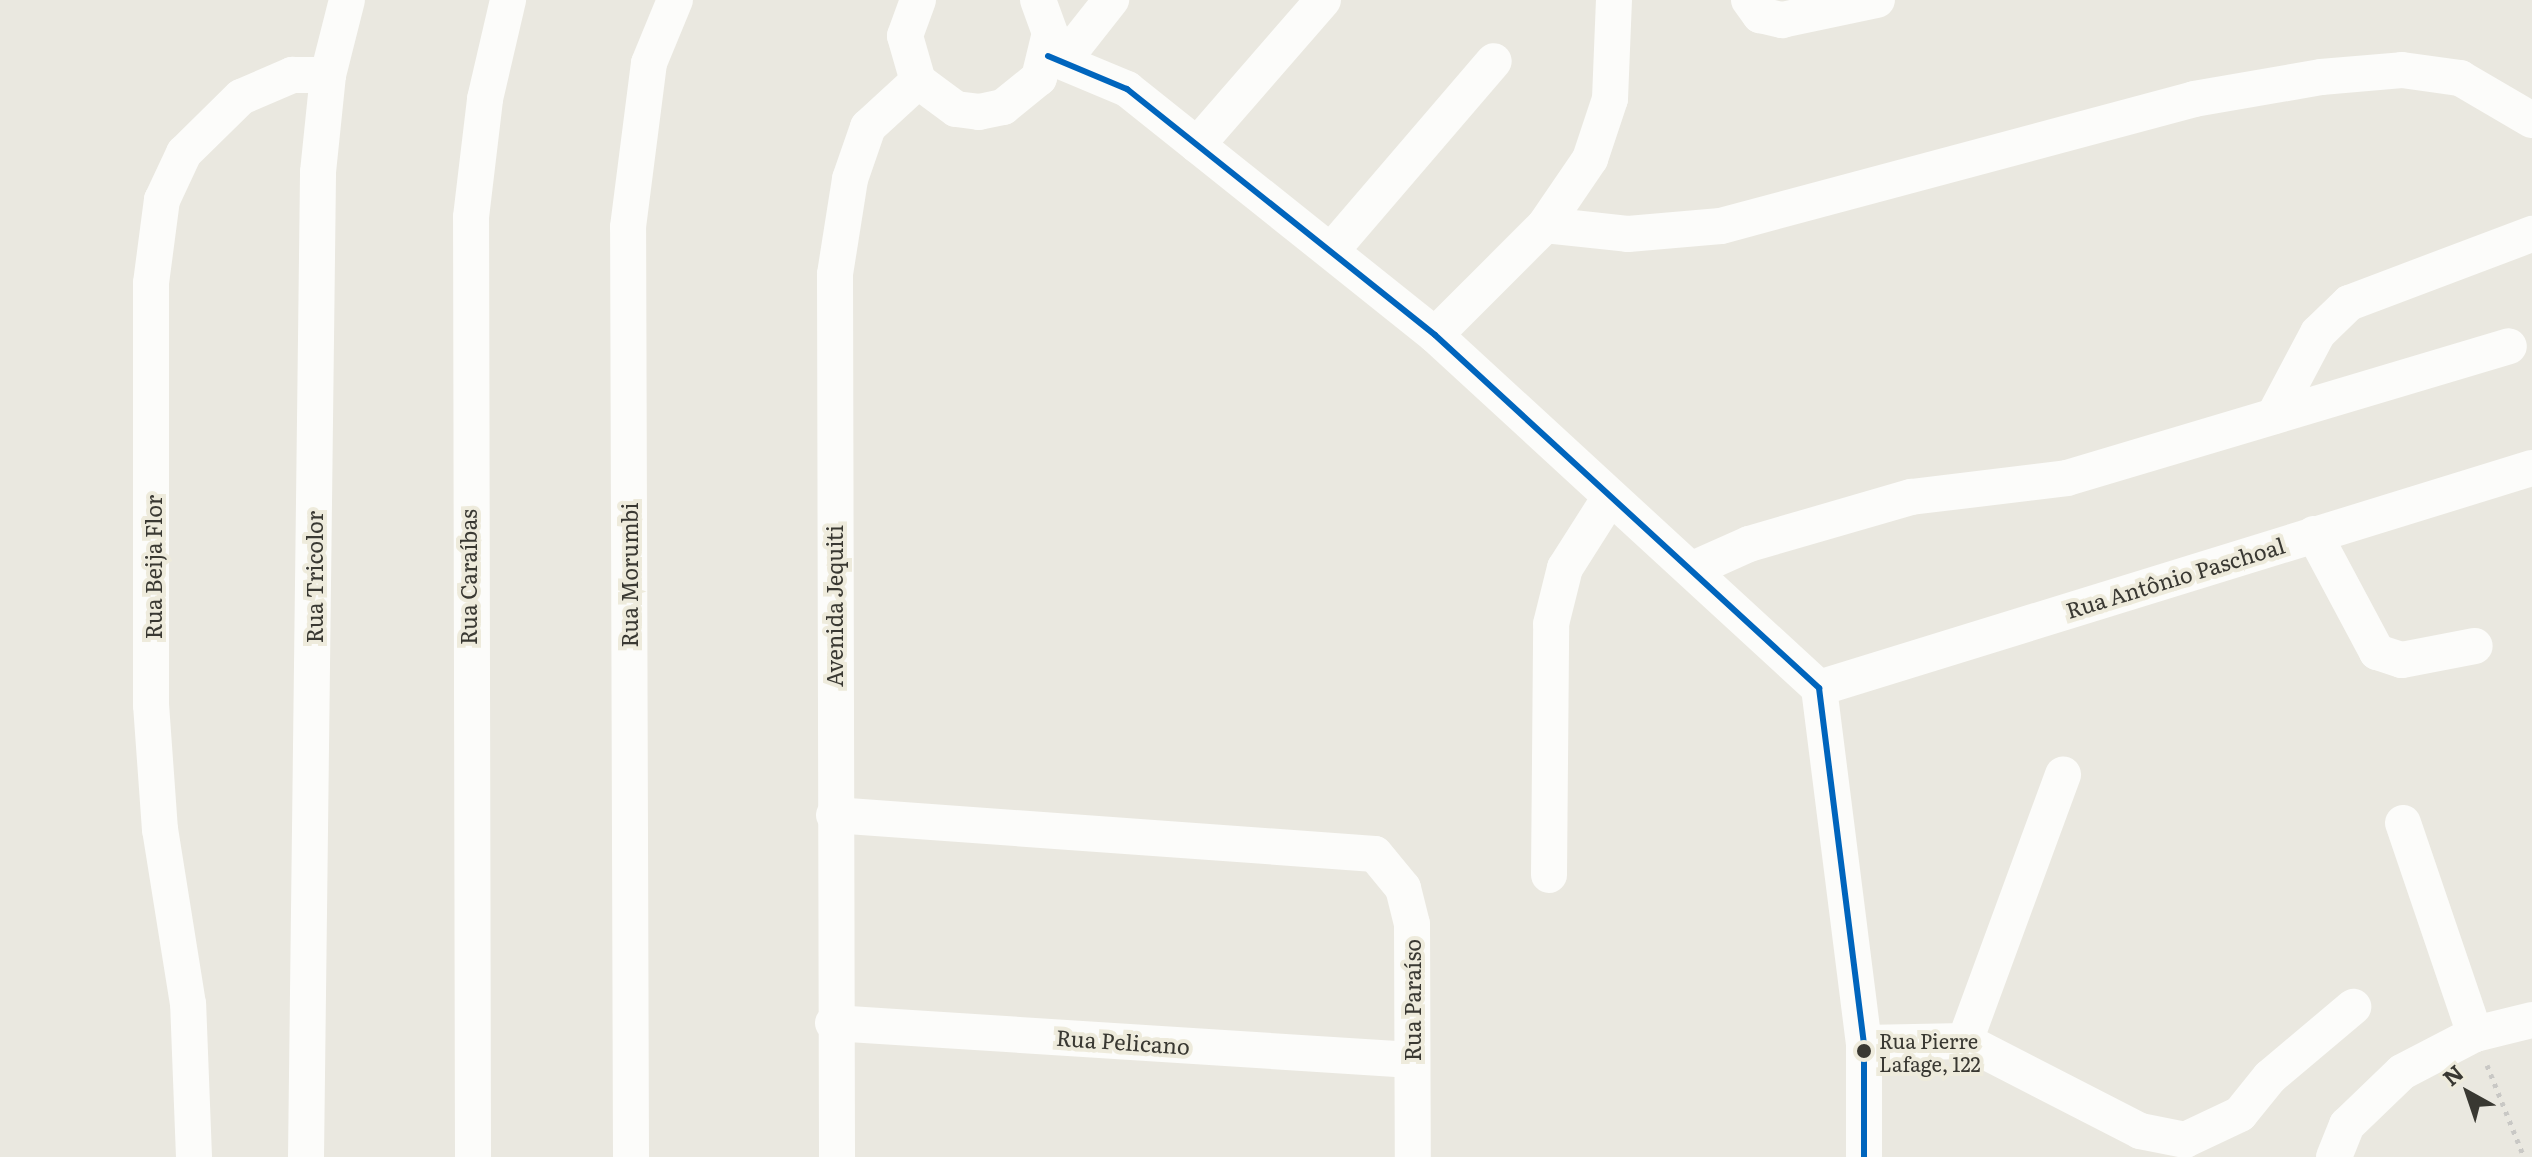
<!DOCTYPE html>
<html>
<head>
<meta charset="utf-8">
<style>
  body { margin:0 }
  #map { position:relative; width:2532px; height:1157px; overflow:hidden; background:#eae8e0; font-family:Literata,serif }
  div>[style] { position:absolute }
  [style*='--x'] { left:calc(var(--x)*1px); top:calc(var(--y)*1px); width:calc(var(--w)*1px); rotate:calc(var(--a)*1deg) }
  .path>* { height:5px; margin-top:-2.5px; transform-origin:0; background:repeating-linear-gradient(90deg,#c9c8c5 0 4px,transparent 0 10px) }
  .minor>* { height:36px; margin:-18px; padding:0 18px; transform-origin:18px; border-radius:18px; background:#fcfcfa }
  .bus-1>* { height:6px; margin:-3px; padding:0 3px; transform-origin:3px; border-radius:3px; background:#0065bd }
  .dots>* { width:22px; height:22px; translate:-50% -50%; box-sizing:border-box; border:4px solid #eeebdc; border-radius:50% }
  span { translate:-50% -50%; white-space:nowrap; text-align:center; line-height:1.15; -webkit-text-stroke:8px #eeebdc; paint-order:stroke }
  .bus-label { font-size:20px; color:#393832 }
  .left { translate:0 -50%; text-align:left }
  .street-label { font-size:22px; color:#393832 }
  .north { position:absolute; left:2428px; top:1053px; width:80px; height:80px; -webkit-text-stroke:6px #eeebdc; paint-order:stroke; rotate:320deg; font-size:22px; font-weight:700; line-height:32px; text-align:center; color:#393832 }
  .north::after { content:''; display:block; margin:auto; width:28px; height:36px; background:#393832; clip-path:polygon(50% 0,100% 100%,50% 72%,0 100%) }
</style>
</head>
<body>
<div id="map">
  <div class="path">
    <i style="--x:2487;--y:1065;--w:99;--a:68.1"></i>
  </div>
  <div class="minor">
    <i style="--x:918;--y:0;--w:38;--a:110"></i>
    <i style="--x:905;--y:36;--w:47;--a:73.9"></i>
    <i style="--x:918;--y:81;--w:47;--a:36.4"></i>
    <i style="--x:956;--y:109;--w:23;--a:7"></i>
    <i style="--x:979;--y:112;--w:25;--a:-12"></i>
    <i style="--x:1003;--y:107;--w:46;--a:-38.9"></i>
    <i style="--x:1039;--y:78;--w:46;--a:-76.3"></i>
    <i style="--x:1050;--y:33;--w:35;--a:-110"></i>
    <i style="--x:1749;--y:0;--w:19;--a:54"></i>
    <i style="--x:1760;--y:15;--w:23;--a:13"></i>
    <i style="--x:1782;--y:20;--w:97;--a:-11.9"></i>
    <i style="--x:1048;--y:56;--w:86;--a:22.7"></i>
    <i style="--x:1127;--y:89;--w:394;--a:38.6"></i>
    <i style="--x:1435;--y:335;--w:522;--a:42.59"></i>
    <i style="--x:1819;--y:688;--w:358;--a:82.8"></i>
    <i style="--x:1864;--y:1043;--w:114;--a:90"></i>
    <i style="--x:1066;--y:57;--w:73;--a:-51.7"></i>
    <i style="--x:1197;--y:145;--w:192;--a:-49"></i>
    <i style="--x:1545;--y:225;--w:83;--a:6.2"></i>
    <i style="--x:1628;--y:234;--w:93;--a:-4.9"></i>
    <i style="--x:1721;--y:226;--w:490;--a:-15"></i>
    <i style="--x:2194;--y:99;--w:129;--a:-9.8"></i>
    <i style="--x:2321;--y:77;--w:81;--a:-4.9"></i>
    <i style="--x:2402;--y:70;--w:59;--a:7.9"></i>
    <i style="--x:2460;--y:78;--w:83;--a:30.3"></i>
    <i style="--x:1331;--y:251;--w:250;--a:-49.4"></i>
    <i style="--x:1435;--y:335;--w:156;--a:-45"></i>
    <i style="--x:1545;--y:225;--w:80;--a:-55.7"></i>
    <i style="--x:1590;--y:159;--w:63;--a:-71.6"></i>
    <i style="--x:1610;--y:99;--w:99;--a:-87.7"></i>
    <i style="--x:2274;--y:416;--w:94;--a:-62.1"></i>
    <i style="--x:2318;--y:333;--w:43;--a:-44.1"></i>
    <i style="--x:2349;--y:303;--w:196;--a:-20.7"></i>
    <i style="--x:2314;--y:534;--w:134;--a:61.9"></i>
    <i style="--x:2377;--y:652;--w:26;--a:18"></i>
    <i style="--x:2402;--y:660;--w:74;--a:-10.9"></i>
    <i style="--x:1693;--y:569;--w:61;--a:-24.1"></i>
    <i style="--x:1749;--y:544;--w:169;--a:-16.2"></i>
    <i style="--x:1911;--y:497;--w:157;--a:-6.9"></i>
    <i style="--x:2067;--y:478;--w:461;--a:-16.6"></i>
    <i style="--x:1819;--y:688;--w:746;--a:-17.15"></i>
    <i style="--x:834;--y:815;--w:542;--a:4.12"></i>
    <i style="--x:1375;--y:854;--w:44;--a:50.5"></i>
    <i style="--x:1403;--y:888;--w:37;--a:76"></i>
    <i style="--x:1412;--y:924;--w:233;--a:89.8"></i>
    <i style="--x:2403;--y:823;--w:223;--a:71.2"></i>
    <i style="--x:1549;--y:875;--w:251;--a:-89.5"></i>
    <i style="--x:1551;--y:624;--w:58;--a:-76"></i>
    <i style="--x:1565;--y:568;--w:84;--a:-57.6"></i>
    <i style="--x:833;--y:1023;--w:580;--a:3.66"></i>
    <i style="--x:1965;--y:1041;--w:284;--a:-69.8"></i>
    <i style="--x:1864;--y:1043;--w:101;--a:-1.1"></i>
    <i style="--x:1965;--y:1041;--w:197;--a:27.2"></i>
    <i style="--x:2140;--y:1131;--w:46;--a:11.3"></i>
    <i style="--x:2185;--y:1140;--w:61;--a:-25.3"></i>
    <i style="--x:2240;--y:1114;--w:48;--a:-51"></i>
    <i style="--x:2270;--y:1077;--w:109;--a:-40.1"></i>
    <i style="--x:194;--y:1157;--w:153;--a:-92.2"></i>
    <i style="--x:188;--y:1004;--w:176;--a:-99.1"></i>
    <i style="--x:160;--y:830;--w:125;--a:-94.1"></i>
    <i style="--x:151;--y:705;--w:422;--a:-90"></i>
    <i style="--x:151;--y:283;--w:84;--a:-82.5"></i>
    <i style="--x:162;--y:200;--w:52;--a:-64.9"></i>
    <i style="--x:184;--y:153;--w:80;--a:-44.5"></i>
    <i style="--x:241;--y:97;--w:56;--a:-23.3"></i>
    <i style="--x:292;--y:75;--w:36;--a:0"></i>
    <i style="--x:306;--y:1157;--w:985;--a:-89.3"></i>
    <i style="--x:318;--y:172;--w:98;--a:-84.1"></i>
    <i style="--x:328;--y:75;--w:77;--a:-75.8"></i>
    <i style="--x:473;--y:1157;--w:940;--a:-90.12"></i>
    <i style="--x:471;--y:217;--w:119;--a:-83.2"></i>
    <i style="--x:485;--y:99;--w:102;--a:-76.9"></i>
    <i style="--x:631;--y:1157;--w:930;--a:-90.18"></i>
    <i style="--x:628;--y:227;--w:165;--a:-82.7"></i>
    <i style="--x:649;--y:63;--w:68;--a:-67.6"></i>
    <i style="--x:837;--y:1157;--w:883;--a:-90.13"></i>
    <i style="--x:835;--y:274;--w:96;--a:-81"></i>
    <i style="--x:850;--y:179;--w:55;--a:-70.9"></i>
    <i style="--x:868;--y:127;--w:68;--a:-42.6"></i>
    <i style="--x:2334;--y:1157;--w:35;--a:-68"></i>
    <i style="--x:2347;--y:1125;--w:76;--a:-43.9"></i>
    <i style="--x:2402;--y:1072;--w:82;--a:-27.5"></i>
    <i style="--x:2475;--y:1034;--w:59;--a:-13.8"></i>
  </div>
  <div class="bus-1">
    <i style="--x:1048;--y:56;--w:86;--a:22.7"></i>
    <i style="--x:1127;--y:89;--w:394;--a:38.6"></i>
    <i style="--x:1435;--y:335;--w:522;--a:42.59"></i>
    <i style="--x:1819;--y:688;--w:358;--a:82.8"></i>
    <i style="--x:1864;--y:1043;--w:114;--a:90"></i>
  </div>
  <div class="dots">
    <i style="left:1864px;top:1051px;background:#393832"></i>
  </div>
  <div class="bus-label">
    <span class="left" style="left:1879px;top:1052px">Rua Pierre<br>Lafage, 122</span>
  </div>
  <div class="street-label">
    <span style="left:153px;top:567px;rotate:-90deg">Rua Beija Flor</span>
    <span style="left:629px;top:575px;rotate:-90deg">Rua Morumbi</span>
    <span style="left:314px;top:577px;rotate:-90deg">Rua Tricolor</span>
    <span style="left:468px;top:577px;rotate:-90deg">Rua Caraíbas</span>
    <span style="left:2175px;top:577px;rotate:-17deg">Rua Antônio Paschoal</span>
    <span style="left:834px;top:606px;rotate:-90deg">Avenida Jequiti</span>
    <span style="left:1412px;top:1000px;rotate:-90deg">Rua Paraíso</span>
    <span style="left:1123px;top:1041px;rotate:4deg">Rua Pelicano</span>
  </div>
  <div class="north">N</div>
</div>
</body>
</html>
